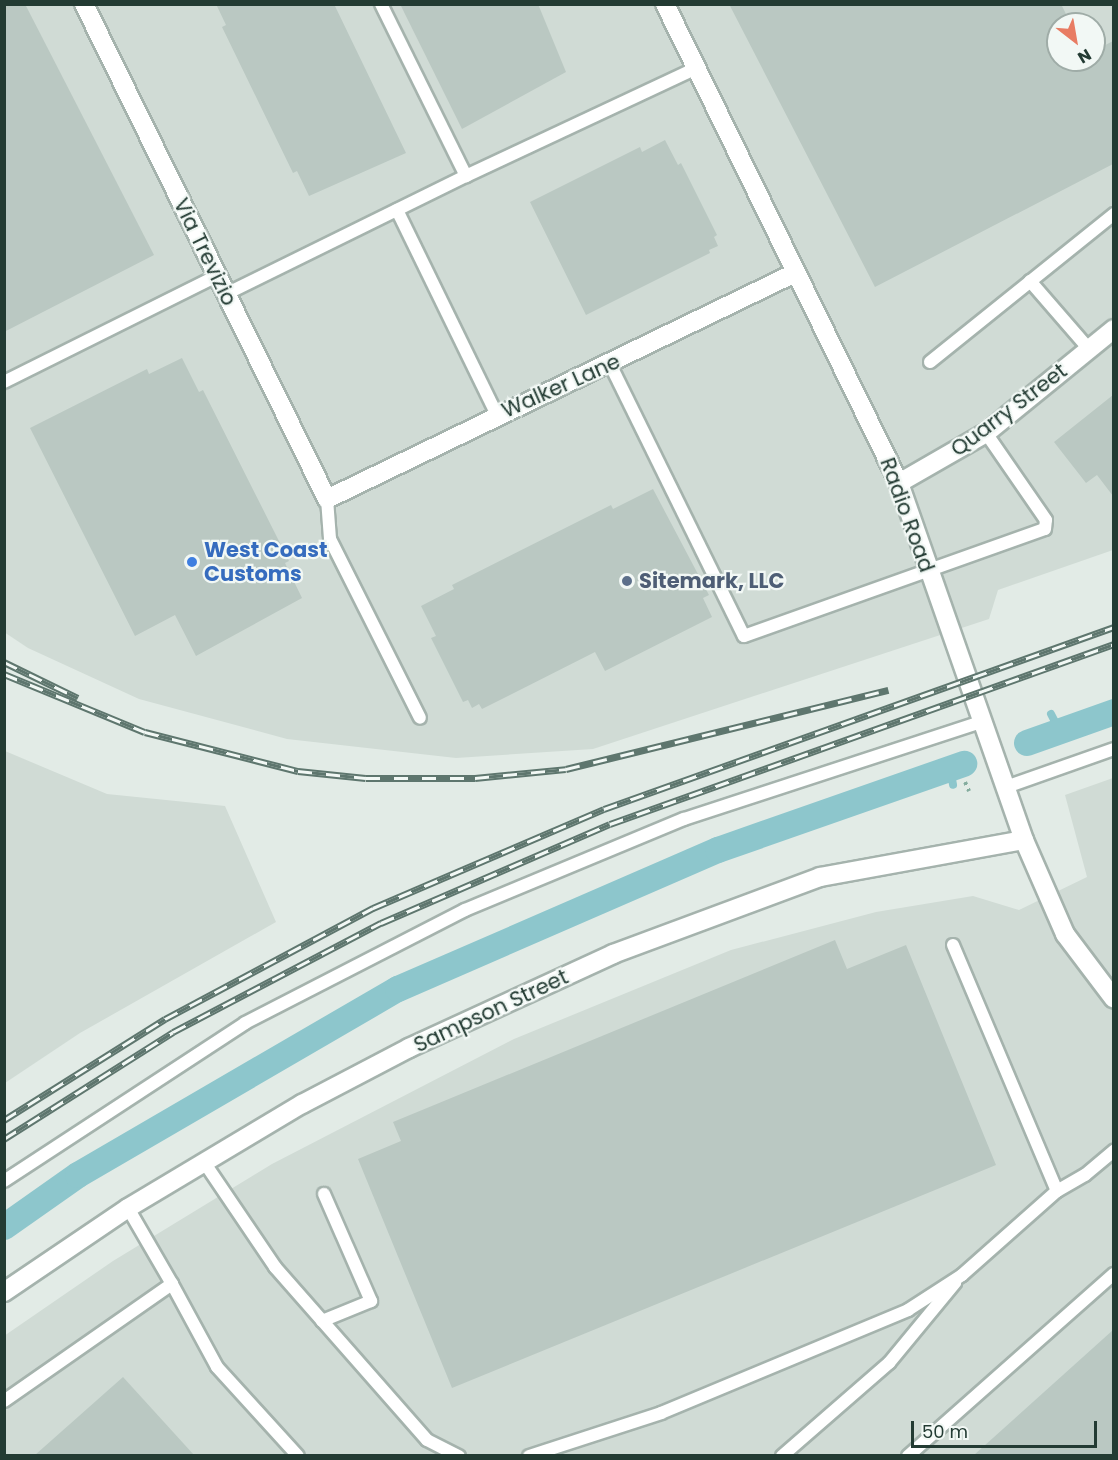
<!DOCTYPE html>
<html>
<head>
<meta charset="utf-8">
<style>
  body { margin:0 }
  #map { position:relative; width:1118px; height:1460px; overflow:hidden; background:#e2ebe6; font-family:Poppins,sans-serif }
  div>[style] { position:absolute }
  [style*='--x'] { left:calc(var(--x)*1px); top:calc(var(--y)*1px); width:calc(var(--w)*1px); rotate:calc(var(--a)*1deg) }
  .built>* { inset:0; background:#d0dbd5 }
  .stream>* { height:8px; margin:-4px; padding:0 4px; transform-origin:4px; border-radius:4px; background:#8dc6cc }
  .canal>* { height:26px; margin:-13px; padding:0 13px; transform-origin:13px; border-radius:13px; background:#8dc6cc }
  .building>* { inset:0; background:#bac8c2 }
  .path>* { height:4px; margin-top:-2px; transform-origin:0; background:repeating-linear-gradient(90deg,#84ac9e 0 3px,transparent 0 7.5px) }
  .roads { filter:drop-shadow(2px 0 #a5b3ad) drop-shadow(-2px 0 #a5b3ad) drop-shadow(0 2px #a5b3ad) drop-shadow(0 -2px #a5b3ad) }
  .lane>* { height:12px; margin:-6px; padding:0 6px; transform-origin:6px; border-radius:6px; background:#fff }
  .street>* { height:18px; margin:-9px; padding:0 9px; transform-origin:9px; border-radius:9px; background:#fff }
  .secondary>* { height:18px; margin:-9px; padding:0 9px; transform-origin:9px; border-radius:9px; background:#fff }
  .rail>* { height:7px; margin-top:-3.5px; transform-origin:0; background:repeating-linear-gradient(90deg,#f2f8f5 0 14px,#5e766e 0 28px); box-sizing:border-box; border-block:2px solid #5e766e }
  .dots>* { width:16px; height:16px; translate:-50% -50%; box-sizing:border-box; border:3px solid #f2f8f5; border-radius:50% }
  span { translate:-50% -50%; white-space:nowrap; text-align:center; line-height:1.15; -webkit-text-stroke:4.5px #f2f8f5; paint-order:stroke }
  .street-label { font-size:21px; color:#233b33 }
  .shop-label { font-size:21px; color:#366cbe; font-weight:700 }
  .left { translate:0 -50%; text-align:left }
  .service-label { font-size:21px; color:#4e5e75; font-weight:700 }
  .frame { position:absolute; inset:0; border:6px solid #233b33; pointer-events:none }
  .north { position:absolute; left:1046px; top:12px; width:60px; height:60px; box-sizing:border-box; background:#f2f8f5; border:2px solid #9faca7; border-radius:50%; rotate:149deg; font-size:16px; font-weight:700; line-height:24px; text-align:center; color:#233b33 }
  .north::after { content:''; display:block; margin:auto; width:21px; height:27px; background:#e87c63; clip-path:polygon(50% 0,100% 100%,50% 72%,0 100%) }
  .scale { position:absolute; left:911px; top:1421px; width:186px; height:27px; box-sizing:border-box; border:3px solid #233b33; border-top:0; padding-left:8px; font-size:18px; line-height:21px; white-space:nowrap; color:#233b33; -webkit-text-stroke:4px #f2f8f5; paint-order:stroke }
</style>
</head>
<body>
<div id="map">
  <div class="built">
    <i style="clip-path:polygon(evenodd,4px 5px,1113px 5px,1113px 550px,998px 590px,989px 619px,593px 749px,456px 758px,287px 739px,139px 699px,28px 648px,4px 632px,4px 5px,1058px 24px,1094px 24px,1094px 60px,1058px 60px,1058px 24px)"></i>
    <i style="clip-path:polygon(5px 751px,107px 794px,225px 806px,276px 922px,80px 1033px,5px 1083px)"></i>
    <i style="clip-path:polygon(1113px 778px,1113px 1455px,5px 1455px,4px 1336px,113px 1261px,272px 1164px,514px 1039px,731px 950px,876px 912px,973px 896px,1019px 910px,1087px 877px,1065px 795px)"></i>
  </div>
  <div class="stream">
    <i style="--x:1051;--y:714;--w:11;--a:63"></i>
    <i style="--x:950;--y:769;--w:16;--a:79"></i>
    <i style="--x:146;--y:1136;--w:7;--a:56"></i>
  </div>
  <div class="canal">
    <i style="--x:1027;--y:743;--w:92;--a:-19.6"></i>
    <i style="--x:4;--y:1227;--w:90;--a:-35.1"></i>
    <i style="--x:78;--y:1175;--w:370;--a:-30.2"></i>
    <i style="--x:398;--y:989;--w:349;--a:-23.5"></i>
    <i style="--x:718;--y:850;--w:261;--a:-19.3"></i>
  </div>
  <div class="building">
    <i style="clip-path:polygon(4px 4px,25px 4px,154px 255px,4px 332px)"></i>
    <i style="clip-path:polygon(216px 4px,334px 4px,406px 153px,309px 196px,297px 171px,293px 173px,222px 27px,226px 25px)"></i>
    <i style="clip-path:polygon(400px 4px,538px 4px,566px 72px,462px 129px)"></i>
    <i style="clip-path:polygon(729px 4px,1061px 4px,1071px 24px,1058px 24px,1058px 60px,1094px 60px,1094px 51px,1113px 41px,1113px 164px,875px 287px)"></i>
    <i style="clip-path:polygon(665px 140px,678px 165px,681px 163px,717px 235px,714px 237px,718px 246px,709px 250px,710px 253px,586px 315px,530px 202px,640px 147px,642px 152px)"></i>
    <i style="clip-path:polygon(182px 358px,199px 392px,203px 390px,289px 561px,285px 563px,302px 598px,196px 656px,175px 615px,135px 636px,30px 428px,147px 369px,149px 374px)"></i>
    <i style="clip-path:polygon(1113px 395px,1113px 496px,1097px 475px,1086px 483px,1054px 442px)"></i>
    <i style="clip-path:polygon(653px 489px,709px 595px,703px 598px,712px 617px,605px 671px,595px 652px,482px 709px,479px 704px,472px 708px,468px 700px,463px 702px,431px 638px,436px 636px,421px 606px,454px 589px,452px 585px,611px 505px,613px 509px)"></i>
    <i style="clip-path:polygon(835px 940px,847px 969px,906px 945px,996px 1165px,452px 1388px,358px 1159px,401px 1141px,393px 1122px)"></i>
    <i style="clip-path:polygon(1113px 1330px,1113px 1455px,974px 1455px)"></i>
    <i style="clip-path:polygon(123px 1377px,194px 1455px,35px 1455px)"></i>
  </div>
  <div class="path">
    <i style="--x:965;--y:782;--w:10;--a:66"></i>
  </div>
  <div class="roads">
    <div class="lane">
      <i style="--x:381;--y:4;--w:192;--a:63.7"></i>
      <i style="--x:397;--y:210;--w:228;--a:64"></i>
      <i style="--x:1030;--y:281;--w:90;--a:49.1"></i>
      <i style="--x:226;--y:294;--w:267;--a:-26.2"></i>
      <i style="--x:466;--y:176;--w:255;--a:-25.1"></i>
      <i style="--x:930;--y:362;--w:236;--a:-38.8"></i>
      <i style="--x:610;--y:364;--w:303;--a:63.8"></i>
      <i style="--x:744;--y:636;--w:319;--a:-19.6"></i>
      <i style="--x:1045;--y:529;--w:9;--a:-84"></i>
      <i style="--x:1046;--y:520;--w:106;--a:-124.6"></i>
      <i style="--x:4;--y:382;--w:238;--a:-26.5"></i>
      <i style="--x:327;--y:499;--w:40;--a:85.7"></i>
      <i style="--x:330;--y:539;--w:200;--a:63.3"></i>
      <i style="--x:1006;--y:787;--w:114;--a:-19.4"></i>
      <i style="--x:953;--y:945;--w:267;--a:67.1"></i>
      <i style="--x:1057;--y:1191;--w:32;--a:-30"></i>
      <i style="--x:1085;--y:1175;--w:38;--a:-40"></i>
      <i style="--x:204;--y:1162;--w:127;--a:55.9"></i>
      <i style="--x:275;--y:1267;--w:230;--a:48.7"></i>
      <i style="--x:427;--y:1440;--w:36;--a:27"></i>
      <i style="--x:4;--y:1181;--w:288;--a:-33.2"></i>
      <i style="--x:245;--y:1023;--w:247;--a:-27.2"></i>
      <i style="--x:465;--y:910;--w:237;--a:-22.6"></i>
      <i style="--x:684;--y:819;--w:316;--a:-18.1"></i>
      <i style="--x:172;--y:1284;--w:94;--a:61.5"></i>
      <i style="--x:217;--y:1367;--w:120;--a:47.7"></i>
      <i style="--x:322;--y:1321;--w:53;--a:-22.2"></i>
      <i style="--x:371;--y:1301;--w:117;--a:-113.7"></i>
      <i style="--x:4;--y:1401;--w:205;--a:-34.9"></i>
      <i style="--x:172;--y:1284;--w:88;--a:-120.1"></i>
      <i style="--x:529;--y:1456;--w:139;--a:-18"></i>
      <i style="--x:661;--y:1413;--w:268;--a:-22.6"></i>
      <i style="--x:908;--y:1310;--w:64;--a:-32.9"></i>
      <i style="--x:962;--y:1275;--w:127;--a:-41.5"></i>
      <i style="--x:782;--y:1456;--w:142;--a:-41"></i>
      <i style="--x:889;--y:1363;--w:104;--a:-50.5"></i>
      <i style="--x:908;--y:1456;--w:275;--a:-41.5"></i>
    </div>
    <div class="street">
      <i style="--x:84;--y:4;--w:551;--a:63.85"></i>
      <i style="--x:327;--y:499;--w:520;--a:-25.78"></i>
      <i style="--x:899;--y:483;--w:100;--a:-29.9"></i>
      <i style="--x:986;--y:433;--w:165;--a:-39.1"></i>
      <i style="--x:1024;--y:840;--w:103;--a:66.4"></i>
      <i style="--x:1065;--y:934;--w:81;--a:53"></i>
    </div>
    <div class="secondary">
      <i style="--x:4;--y:1292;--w:150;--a:-34.1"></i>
      <i style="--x:128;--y:1208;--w:203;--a:-30.9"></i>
      <i style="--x:302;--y:1104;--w:121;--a:-27.6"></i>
      <i style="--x:409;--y:1048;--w:225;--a:-24.7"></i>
      <i style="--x:613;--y:954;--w:221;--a:-20.4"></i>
      <i style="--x:820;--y:877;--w:207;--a:-10.3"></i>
      <i style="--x:1024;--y:840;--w:378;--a:-109.3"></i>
      <i style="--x:899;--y:483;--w:533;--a:-116.04"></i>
    </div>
  </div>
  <div class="rail">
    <i style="--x:4;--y:662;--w:82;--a:25.9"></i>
    <i style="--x:4;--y:674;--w:152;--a:22.4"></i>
    <i style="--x:145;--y:732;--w:158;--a:14.3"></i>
    <i style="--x:298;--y:771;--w:68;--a:5.9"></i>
    <i style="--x:366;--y:778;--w:109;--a:0"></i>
    <i style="--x:475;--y:778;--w:91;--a:-5.6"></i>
    <i style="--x:566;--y:769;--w:332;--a:-13.8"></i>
    <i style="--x:4;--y:1120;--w:190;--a:-32.1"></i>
    <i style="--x:165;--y:1019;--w:236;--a:-28.1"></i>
    <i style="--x:373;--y:908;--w:251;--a:-23.2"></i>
    <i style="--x:604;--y:809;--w:542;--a:-19.64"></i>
    <i style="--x:4;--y:1139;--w:200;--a:-32.3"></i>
    <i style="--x:173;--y:1032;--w:235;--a:-27.7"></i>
    <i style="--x:381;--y:923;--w:249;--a:-23.4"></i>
    <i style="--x:610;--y:824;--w:535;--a:-19.65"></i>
  </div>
  <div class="dots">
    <i style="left:192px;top:562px;background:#3f7fe0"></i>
    <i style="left:627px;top:581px;background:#5c6f8a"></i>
  </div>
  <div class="street-label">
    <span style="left:205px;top:252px;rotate:64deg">Via Trevizio</span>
    <span style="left:561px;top:386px;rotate:-24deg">Walker Lane</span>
    <span style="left:1009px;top:410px;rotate:-37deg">Quarry Street</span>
    <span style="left:907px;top:515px;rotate:70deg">Radio Road</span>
    <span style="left:491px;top:1011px;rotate:-25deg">Sampson Street</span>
  </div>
  <div class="shop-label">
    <span class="left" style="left:204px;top:562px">West Coast<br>Customs</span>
  </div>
  <div class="service-label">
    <span class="left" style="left:639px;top:581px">Sitemark, LLC</span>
  </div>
  <div class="frame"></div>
  <div class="north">N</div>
  <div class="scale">50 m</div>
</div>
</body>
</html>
